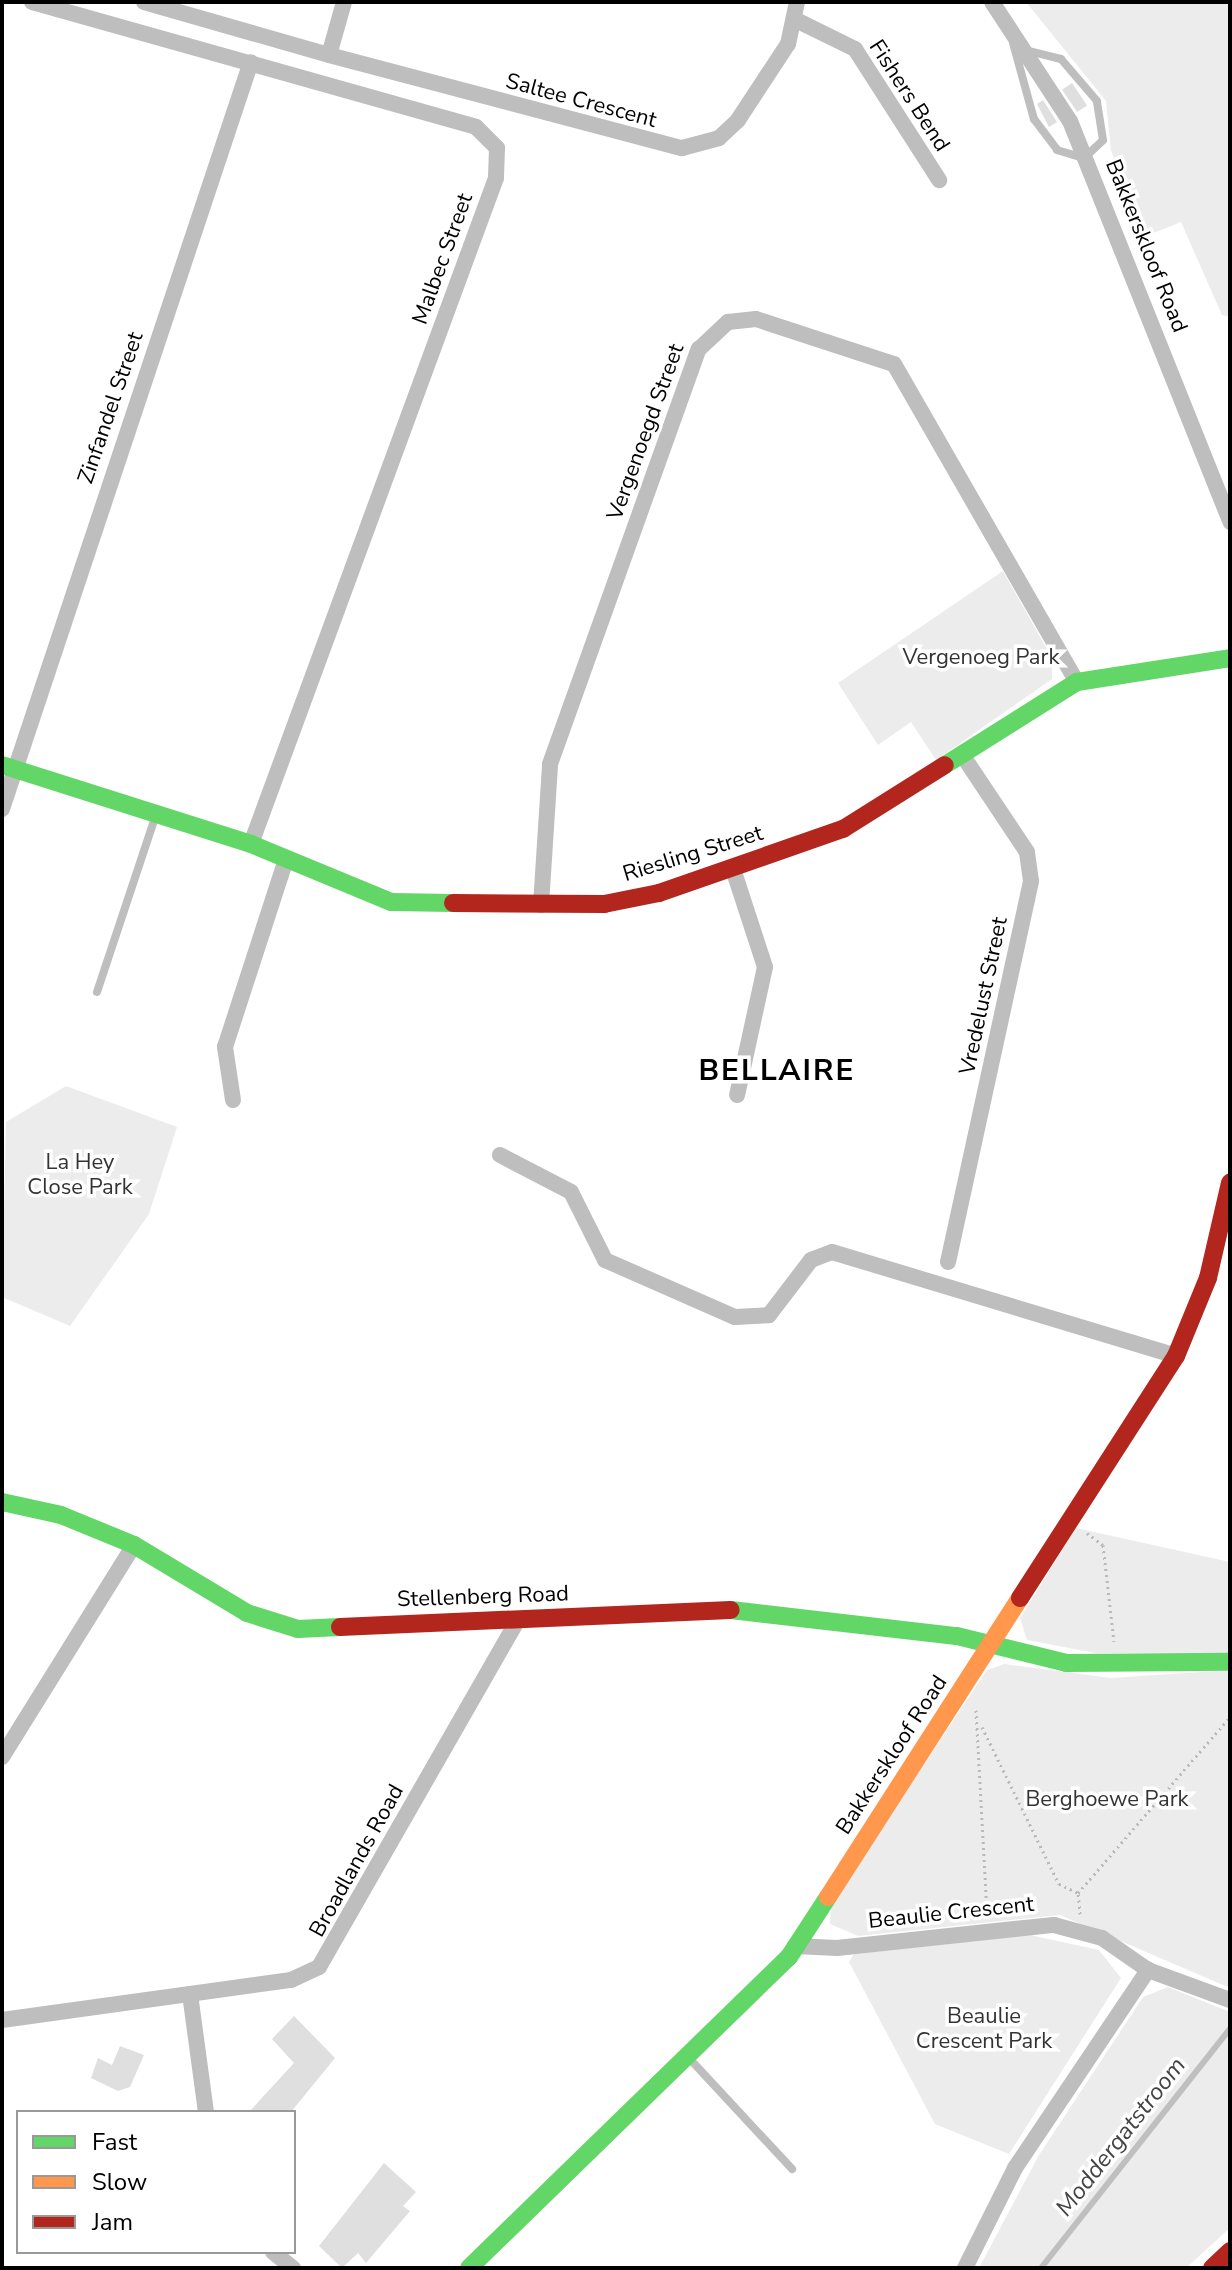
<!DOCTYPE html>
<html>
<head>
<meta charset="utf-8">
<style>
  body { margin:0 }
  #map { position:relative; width:1232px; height:2270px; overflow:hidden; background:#fff; font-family:"Nunito Sans",sans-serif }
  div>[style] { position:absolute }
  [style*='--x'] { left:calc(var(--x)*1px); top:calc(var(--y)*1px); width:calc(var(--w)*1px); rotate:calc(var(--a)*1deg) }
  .green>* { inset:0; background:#ececec }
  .stream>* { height:6px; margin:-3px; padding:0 3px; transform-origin:3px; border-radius:3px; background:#bfbfbf }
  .building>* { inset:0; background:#dfdfdf; transform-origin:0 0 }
  .path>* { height:3px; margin-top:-1.5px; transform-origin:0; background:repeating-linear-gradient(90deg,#b9b9b9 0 2px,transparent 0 6px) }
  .lane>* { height:8px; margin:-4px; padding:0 4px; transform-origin:4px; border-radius:4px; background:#bebebe }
  .street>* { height:16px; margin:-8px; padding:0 8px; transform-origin:8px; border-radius:8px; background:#bebebe }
  .fast>* { height:18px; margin:-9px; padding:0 9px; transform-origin:9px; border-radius:9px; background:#63d668 }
  .slow>* { height:18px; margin:-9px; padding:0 9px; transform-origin:9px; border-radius:9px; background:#ff974d }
  .jam>* { height:18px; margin:-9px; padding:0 9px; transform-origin:9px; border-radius:9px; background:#b3261e }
  span { translate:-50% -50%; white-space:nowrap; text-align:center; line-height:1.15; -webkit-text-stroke:7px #fff; paint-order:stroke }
  .street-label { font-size:22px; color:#000 }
  .park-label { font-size:22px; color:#333 }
  .water-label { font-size:24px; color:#444; font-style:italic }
  .district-label { font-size:30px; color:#000; font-weight:700; letter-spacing:2px }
  .frame { position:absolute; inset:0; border:4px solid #000; pointer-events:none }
  .legend { position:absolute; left:16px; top:2110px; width:280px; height:144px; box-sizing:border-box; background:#fff; border:2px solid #999; margin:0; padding:10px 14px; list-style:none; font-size:24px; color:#000 }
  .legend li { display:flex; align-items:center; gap:16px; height:40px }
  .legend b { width:40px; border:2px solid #999 }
</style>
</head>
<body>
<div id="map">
  <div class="green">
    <i style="clip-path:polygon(1026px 2px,1230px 2px,1230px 317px,1222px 315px,1181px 222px,1149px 235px,1111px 151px,1106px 101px)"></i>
    <i style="clip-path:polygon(1003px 571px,1052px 658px,1052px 679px,936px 760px,911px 722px,878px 745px,838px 683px)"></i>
    <i style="clip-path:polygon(66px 1086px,177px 1127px,149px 1214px,70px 1326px,2px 1297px,6px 1122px)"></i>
    <i style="clip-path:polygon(1076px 1528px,1230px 1562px,1230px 1653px,1095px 1653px,1027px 1640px,1020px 1618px)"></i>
    <i style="clip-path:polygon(1004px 1664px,1111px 1678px,1230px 1670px,1230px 1988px,1060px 1915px,858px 1936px,830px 1924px,831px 1904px,987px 1670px)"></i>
    <i style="clip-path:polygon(1030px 1935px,1099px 1950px,1121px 1978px,1009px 2154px,935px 2124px,849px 1962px,854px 1954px)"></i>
    <i style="clip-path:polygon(1168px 1987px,1230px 2012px,1230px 2228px,1186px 2268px,979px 2268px,1039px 2155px,1143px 1997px)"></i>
  </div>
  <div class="stream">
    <i style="--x:1041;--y:2268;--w:305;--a:-51.7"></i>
  </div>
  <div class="building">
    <i style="left:1072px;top:83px;width:27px;height:12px;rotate:56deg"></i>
    <i style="clip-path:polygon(1043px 100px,1057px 122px,1049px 127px,1037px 104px)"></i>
    <i style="clip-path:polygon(294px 2016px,335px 2058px,291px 2112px,249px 2112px,294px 2063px,272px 2039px)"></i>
    <i style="clip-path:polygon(120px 2046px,144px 2055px,130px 2087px,118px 2091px,91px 2078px,98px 2058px,112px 2065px)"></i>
    <i style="clip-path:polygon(384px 2163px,416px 2192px,403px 2206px,410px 2211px,366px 2263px,358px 2253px,342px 2268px,319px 2246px)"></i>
  </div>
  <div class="path">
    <i style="--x:1087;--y:1533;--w:20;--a:37"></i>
    <i style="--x:1103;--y:1545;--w:97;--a:83.5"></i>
    <i style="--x:976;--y:1710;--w:203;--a:86.9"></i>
    <i style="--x:982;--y:1727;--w:175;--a:63.9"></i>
    <i style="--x:1059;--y:1884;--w:21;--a:25"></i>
    <i style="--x:1080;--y:1914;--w:21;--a:-95"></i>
    <i style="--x:1078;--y:1893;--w:233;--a:-49.2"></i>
  </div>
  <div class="lane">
    <i style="--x:1013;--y:43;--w:79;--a:74.6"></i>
    <i style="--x:1034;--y:119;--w:39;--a:53"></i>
    <i style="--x:1057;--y:150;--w:28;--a:17"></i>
    <i style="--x:1084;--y:158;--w:26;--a:-43"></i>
    <i style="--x:1103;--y:140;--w:39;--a:-99"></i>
    <i style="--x:1097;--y:101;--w:55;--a:-130.6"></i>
    <i style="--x:1061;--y:59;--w:38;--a:-166"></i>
    <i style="--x:97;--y:992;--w:187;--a:-71.6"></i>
    <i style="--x:688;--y:2057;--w:153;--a:47.1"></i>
  </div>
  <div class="street">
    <i style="--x:32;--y:2;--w:461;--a:15.7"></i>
    <i style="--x:476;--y:127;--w:30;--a:45"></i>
    <i style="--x:497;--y:148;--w:30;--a:92"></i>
    <i style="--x:496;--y:178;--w:710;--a:110.2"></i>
    <i style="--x:144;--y:2;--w:192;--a:16"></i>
    <i style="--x:344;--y:2;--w:55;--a:105.8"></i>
    <i style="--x:329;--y:55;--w:365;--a:14.8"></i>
    <i style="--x:682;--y:148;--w:38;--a:-15"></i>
    <i style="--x:719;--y:138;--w:26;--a:-43"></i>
    <i style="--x:738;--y:120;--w:91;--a:-56.7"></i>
    <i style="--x:788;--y:44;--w:43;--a:-77.9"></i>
    <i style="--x:992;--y:2;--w:142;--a:56.8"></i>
    <i style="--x:1070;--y:121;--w:432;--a:68.2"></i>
    <i style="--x:796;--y:20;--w:66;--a:26.2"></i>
    <i style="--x:855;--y:49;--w:156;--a:57.3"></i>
    <i style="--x:2;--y:809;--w:787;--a:-71.57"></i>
    <i style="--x:733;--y:869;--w:103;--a:71.9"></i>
    <i style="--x:765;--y:967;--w:131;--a:102.3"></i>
    <i style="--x:541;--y:905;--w:141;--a:-86.3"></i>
    <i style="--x:550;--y:764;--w:441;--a:-70.3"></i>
    <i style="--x:699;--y:349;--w:40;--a:-43"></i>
    <i style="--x:728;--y:322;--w:28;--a:-6"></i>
    <i style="--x:756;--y:319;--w:145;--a:18.1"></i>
    <i style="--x:894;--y:364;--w:367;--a:60.1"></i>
    <i style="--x:233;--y:1100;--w:54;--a:-98.6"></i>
    <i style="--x:225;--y:1047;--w:198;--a:-72"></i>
    <i style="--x:500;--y:1155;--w:80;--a:27.5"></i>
    <i style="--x:571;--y:1192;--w:76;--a:63.4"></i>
    <i style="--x:605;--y:1260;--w:142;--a:23.7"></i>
    <i style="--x:735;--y:1317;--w:34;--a:-3"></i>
    <i style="--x:769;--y:1315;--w:69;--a:-52.6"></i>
    <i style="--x:811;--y:1260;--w:22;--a:-21"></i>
    <i style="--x:832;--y:1252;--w:359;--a:16.8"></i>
    <i style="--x:948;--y:1262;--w:390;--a:-77.7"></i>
    <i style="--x:1031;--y:881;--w:29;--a:-98"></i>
    <i style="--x:1027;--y:852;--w:115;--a:-123.7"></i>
    <i style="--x:2;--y:1757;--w:250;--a:-58.1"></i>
    <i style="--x:795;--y:1946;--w:42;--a:2.7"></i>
    <i style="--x:837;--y:1948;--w:218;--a:-6.1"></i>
    <i style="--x:1054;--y:1925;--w:50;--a:15.2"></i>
    <i style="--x:1102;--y:1938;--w:56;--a:34.8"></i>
    <i style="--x:1148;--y:1970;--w:87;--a:20.1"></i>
    <i style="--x:190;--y:1994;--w:119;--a:82.3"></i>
    <i style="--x:2;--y:2020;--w:292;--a:-7.9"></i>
    <i style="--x:291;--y:1980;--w:31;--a:-25"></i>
    <i style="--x:319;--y:1967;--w:401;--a:-60.2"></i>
    <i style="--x:273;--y:2252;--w:26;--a:39"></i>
    <i style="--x:965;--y:2268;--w:112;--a:-63.4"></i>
    <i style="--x:1015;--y:2168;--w:239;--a:-56.1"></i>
  </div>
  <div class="fast">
    <i style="--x:2;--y:765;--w:261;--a:17.6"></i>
    <i style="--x:251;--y:844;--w:152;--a:22.5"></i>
    <i style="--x:391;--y:902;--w:62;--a:0.9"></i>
    <i style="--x:945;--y:765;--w:156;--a:-32.2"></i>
    <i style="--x:1077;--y:682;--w:155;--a:-8.9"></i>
    <i style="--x:2;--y:1502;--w:60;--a:12.4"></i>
    <i style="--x:61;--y:1515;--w:79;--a:22.3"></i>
    <i style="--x:134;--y:1545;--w:132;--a:31"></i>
    <i style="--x:247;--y:1613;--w:53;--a:17.4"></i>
    <i style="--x:298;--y:1629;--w:42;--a:-2.7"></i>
    <i style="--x:731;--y:1610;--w:227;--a:6.6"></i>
    <i style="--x:957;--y:1636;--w:113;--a:13.8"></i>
    <i style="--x:1067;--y:1663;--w:163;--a:-0.4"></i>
    <i style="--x:469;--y:2268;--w:446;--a:-44.2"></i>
    <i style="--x:789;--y:1957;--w:72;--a:-57"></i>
  </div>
  <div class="slow">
    <i style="--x:828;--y:1897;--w:355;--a:-57.3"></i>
  </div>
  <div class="jam">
    <i style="--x:453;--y:903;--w:151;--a:0.4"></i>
    <i style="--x:604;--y:904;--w:56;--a:-11.3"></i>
    <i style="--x:659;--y:893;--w:195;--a:-19.2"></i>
    <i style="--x:843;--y:829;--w:120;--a:-32.1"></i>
    <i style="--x:1020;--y:1598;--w:288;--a:-57.2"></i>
    <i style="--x:1176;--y:1356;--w:84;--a:-67.7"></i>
    <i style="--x:1208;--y:1278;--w:98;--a:-77"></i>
    <i style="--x:340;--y:1627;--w:391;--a:-2.5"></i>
    <i style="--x:1212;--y:2268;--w:25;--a:-43"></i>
  </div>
  <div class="street-label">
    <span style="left:909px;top:96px;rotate:57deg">Fishers Bend</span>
    <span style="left:581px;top:101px;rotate:15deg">Saltee Crescent</span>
    <span style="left:1146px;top:246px;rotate:68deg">Bakkerskloof Road</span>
    <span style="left:443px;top:259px;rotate:-70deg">Malbec Street</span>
    <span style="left:111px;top:408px;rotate:-71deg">Zinfandel Street</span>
    <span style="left:646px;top:432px;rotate:-70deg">Vergenoegd Street</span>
    <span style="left:693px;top:854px;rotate:-17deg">Riesling Street</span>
    <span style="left:984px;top:996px;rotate:-78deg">Vredelust Street</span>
    <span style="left:483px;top:1597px;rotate:-2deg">Stellenberg Road</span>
    <span style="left:892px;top:1755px;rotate:-57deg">Bakkerskloof Road</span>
    <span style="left:357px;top:1861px;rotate:-61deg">Broadlands Road</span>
    <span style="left:951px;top:1913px;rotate:-6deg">Beaulie Crescent</span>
  </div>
  <div class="park-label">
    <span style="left:981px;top:658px">Vergenoeg Park</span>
    <span style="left:80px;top:1175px">La Hey<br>Close Park</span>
    <span style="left:1107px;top:1800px">Berghoewe Park</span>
    <span style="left:984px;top:2029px">Beaulie<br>Crescent Park</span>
  </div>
  <div class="water-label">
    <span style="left:1121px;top:2137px;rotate:-52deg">Moddergatstroom</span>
  </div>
  <div class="district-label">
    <span style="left:777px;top:1071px">BELLAIRE</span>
  </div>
  <div class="frame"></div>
  <ul class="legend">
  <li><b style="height:10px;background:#63d668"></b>Fast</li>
  <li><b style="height:10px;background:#ff974d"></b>Slow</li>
  <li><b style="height:10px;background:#b3261e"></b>Jam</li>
  </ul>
</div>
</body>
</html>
